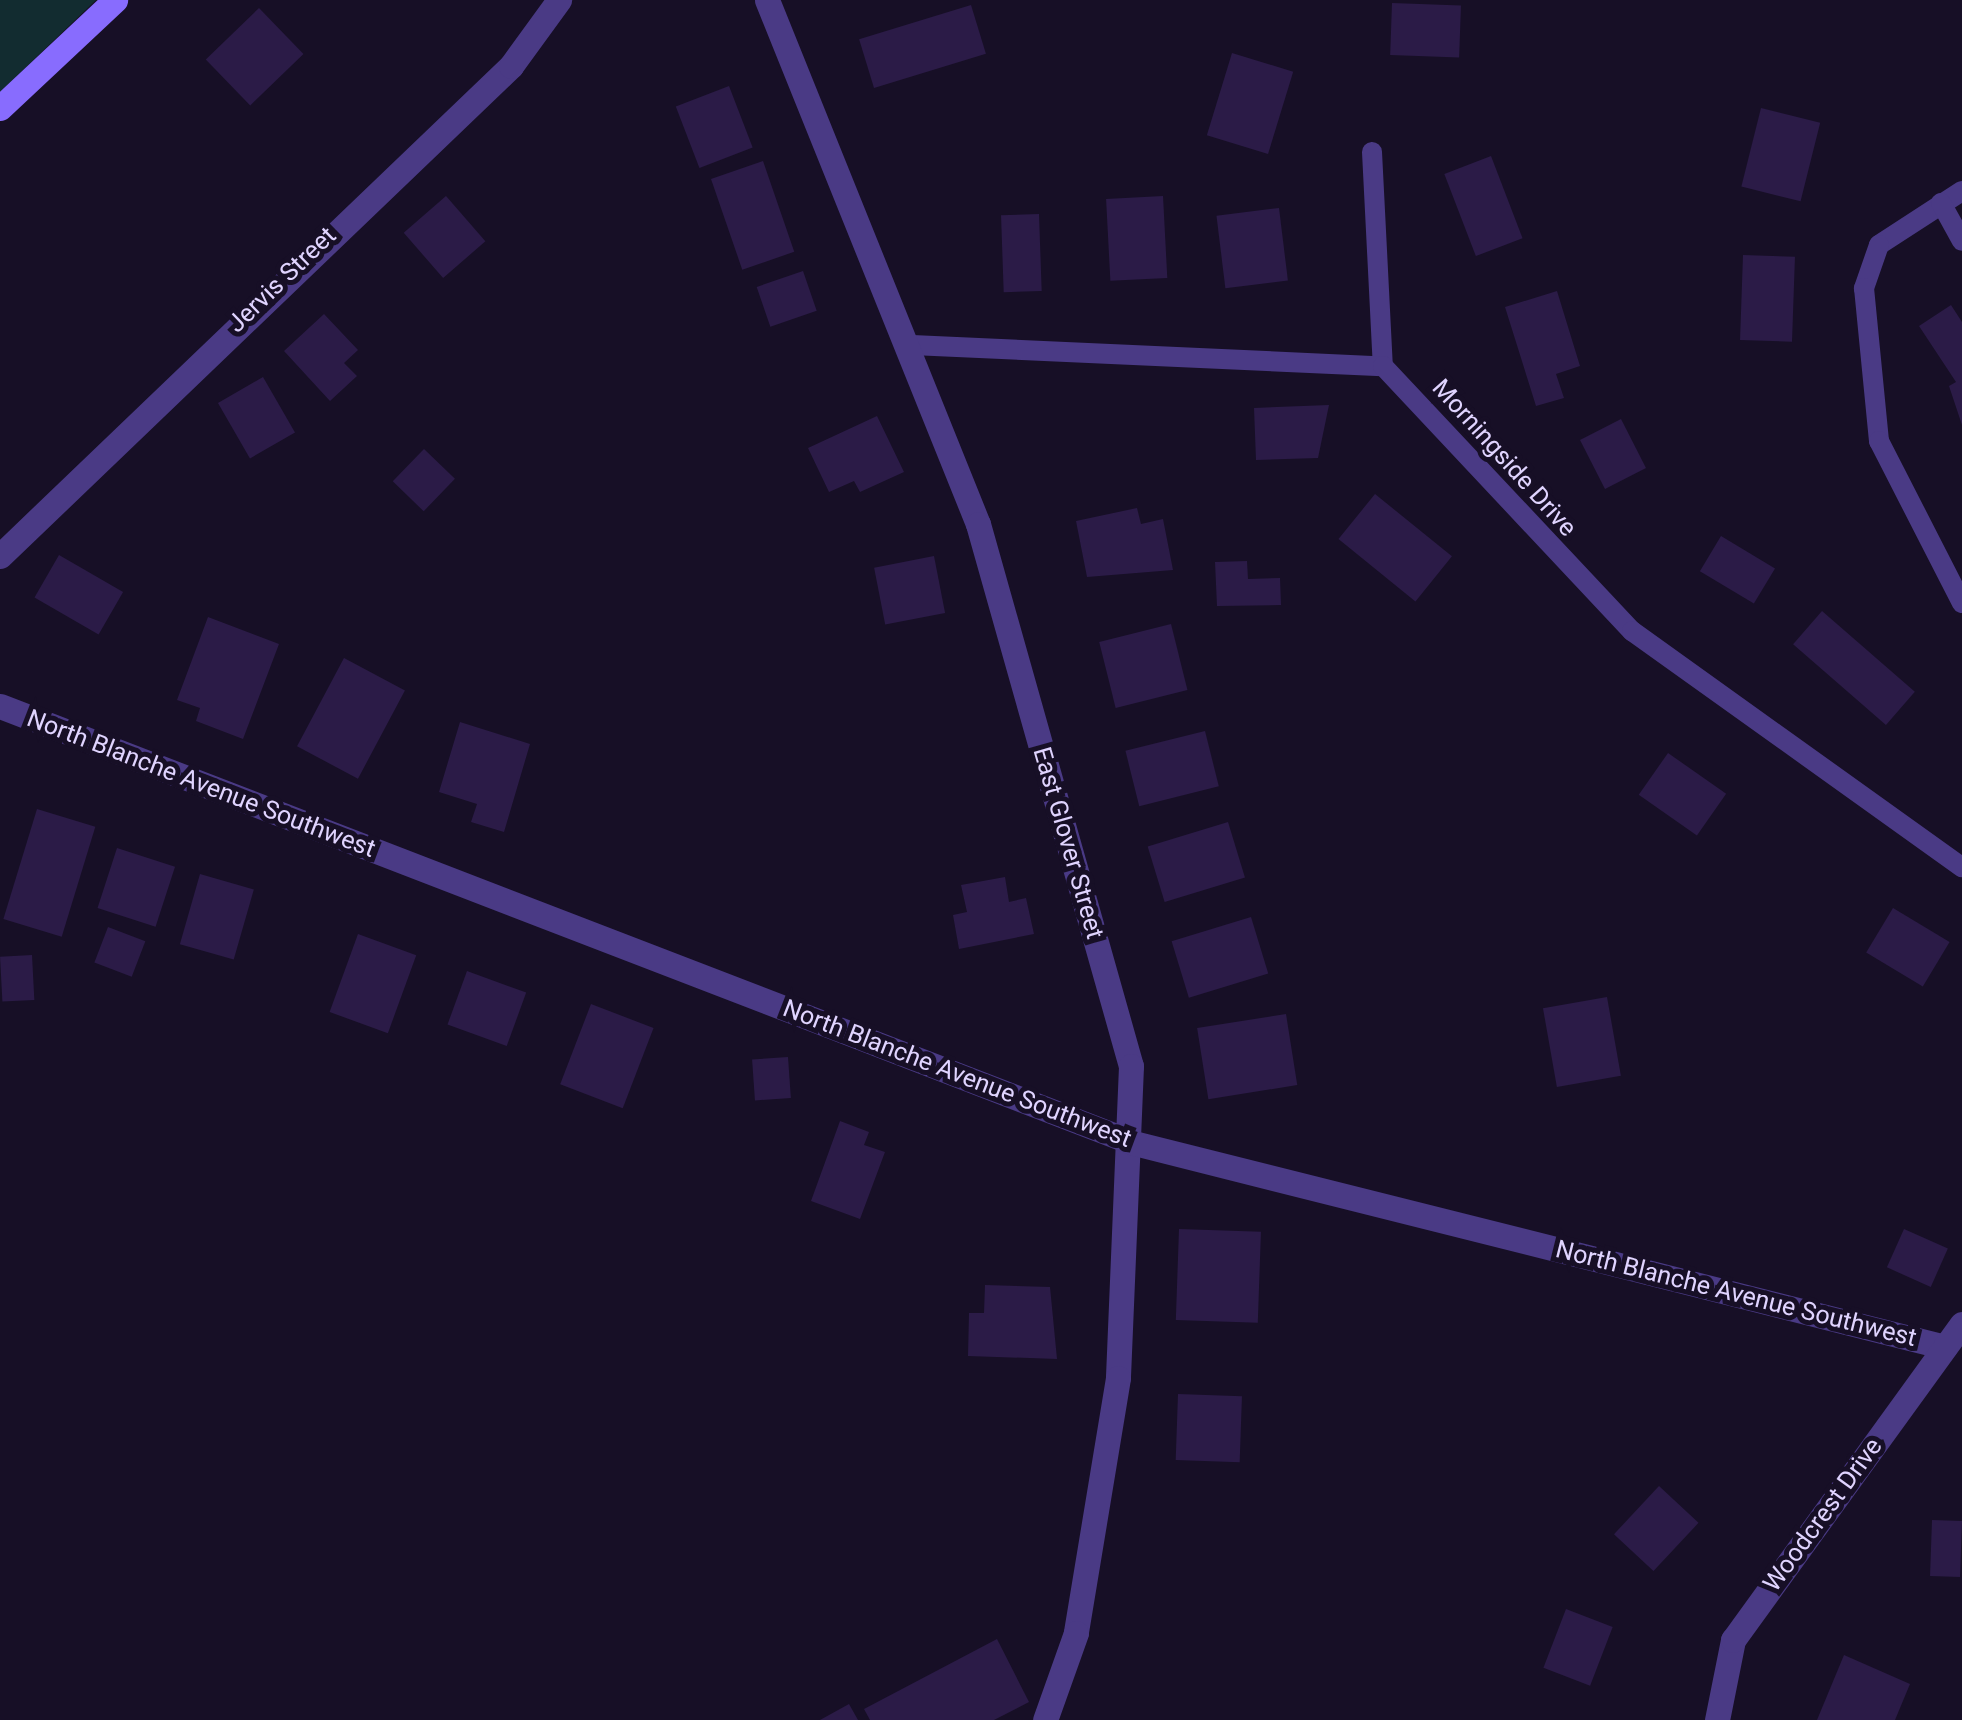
<!DOCTYPE html>
<html>
<head>
<meta charset="utf-8">
<style>
  body { margin:0 }
  #map { position:relative; width:1962px; height:1720px; overflow:hidden; background:#170f26; font-family:Roboto,sans-serif }
  div>[style] { position:absolute }
  [style*='--x'] { left:calc(var(--x)*1px); top:calc(var(--y)*1px); width:calc(var(--w)*1px); rotate:calc(var(--a)*1deg) }
  .green>* { inset:0; background:#122c30 }
  .building>* { inset:0; background:#2b1b47; transform-origin:0 0 }
  .service>* { height:20px; margin:-10px; padding:0 10px; transform-origin:10px; border-radius:10px; background:#4a3a85 }
  .minor>* { height:25px; margin:-12.5px; padding:0 12.5px; transform-origin:12.5px; border-radius:12.5px; background:#4a3a85 }
  .secondary>* { height:25px; margin:-12.5px; padding:0 12.5px; transform-origin:12.5px; border-radius:12.5px; background:#886cfe }
  span { translate:-50% -50%; white-space:nowrap; text-align:center; line-height:1.15; -webkit-text-stroke:10px #170f26; paint-order:stroke }
  .street-label { font-size:25px; color:#e0d4ff }
</style>
</head>
<body>
<div id="map">
  <div class="green">
    <i style="clip-path:polygon(0 0,96px 0,0 92px)"></i>
  </div>
  <div class="building">
    <i style="left:1392px;top:3px;width:69px;height:52px;rotate:2deg"></i>
    <i style="left:971px;top:5px;width:51px;height:117px;rotate:73deg"></i>
    <i style="left:259px;top:8px;width:64px;height:74px;rotate:46deg"></i>
    <i style="left:1232px;top:53px;width:64px;height:86px;rotate:17deg"></i>
    <i style="left:729px;top:86px;width:66px;height:57px;rotate:69deg"></i>
    <i style="left:1761px;top:108px;width:61px;height:81px;rotate:14deg"></i>
    <i style="left:1491px;top:156px;width:88px;height:50px;rotate:69deg"></i>
    <i style="left:763px;top:161px;width:96px;height:55px;rotate:71deg"></i>
    <i style="left:446px;top:196px;width:60px;height:56px;rotate:49deg"></i>
    <i style="left:1163px;top:196px;width:82px;height:57px;rotate:87deg"></i>
    <i style="left:1279px;top:208px;width:73px;height:63px;rotate:83deg"></i>
    <i style="left:1039px;top:214px;width:77px;height:38px;rotate:88deg"></i>
    <i style="left:1743px;top:255px;width:52px;height:85px;rotate:2deg"></i>
    <i style="left:803px;top:271px;width:42px;height:49px;rotate:71deg"></i>
    <i style="clip-path:polygon(1557px 291px,1580px 366px,1556px 374px,1564px 398px,1536px 406px,1505px 307px)"></i>
    <i style="clip-path:polygon(1951px 305px,1962px 322px,1962px 425px,1949px 386px,1956px 382px,1919px 326px)"></i>
    <i style="clip-path:polygon(324px 314px,358px 350px,344px 363px,357px 376px,330px 401px,284px 351px)"></i>
    <i style="left:263px;top:377px;width:64px;height:52px;rotate:60deg"></i>
    <i style="clip-path:polygon(1329px 405px,1318px 458px,1256px 460px,1254px 408px)"></i>
    <i style="clip-path:polygon(877px 416px,904px 472px,860px 492px,854px 481px,829px 492px,808px 448px)"></i>
    <i style="left:1621px;top:419px;width:55px;height:46px;rotate:63deg"></i>
    <i style="left:424px;top:449px;width:43px;height:45px;rotate:44deg"></i>
    <i style="left:1375px;top:494px;width:99px;height:58px;rotate:39deg"></i>
    <i style="clip-path:polygon(1137px 508px,1141px 524px,1163px 519px,1173px 570px,1087px 577px,1076px 521px)"></i>
    <i style="left:1721px;top:536px;width:63px;height:41px;rotate:31deg"></i>
    <i style="left:59px;top:555px;width:74px;height:49px;rotate:30deg"></i>
    <i style="left:934px;top:556px;width:58px;height:61px;rotate:79deg"></i>
    <i style="clip-path:polygon(1247px 561px,1248px 579px,1280px 578px,1281px 605px,1217px 606px,1215px 562px)"></i>
    <i style="left:1822px;top:611px;width:123px;height:44px;rotate:41deg"></i>
    <i style="clip-path:polygon(208px 617px,279px 644px,243px 739px,196px 721px,200px 708px,177px 700px)"></i>
    <i style="left:1171px;top:624px;width:68px;height:74px;rotate:76deg"></i>
    <i style="left:344px;top:658px;width:69px;height:100px;rotate:28deg"></i>
    <i style="clip-path:polygon(460px 722px,530px 744px,504px 832px,471px 822px,477px 804px,439px 792px)"></i>
    <i style="left:1205px;top:731px;width:57px;height:82px;rotate:76deg"></i>
    <i style="left:1668px;top:753px;width:71px;height:51px;rotate:35deg"></i>
    <i style="left:37px;top:809px;width:61px;height:115px;rotate:17deg"></i>
    <i style="left:1228px;top:822px;width:58px;height:84px;rotate:73deg"></i>
    <i style="left:117px;top:848px;width:61px;height:63px;rotate:18deg"></i>
    <i style="left:200px;top:874px;width:56px;height:73px;rotate:16deg"></i>
    <i style="clip-path:polygon(1005px 877px,1009px 902px,1026px 898px,1034px 934px,959px 949px,953px 915px,967px 912px,961px 885px)"></i>
    <i style="left:1893px;top:908px;width:66px;height:52px;rotate:31deg"></i>
    <i style="left:1251px;top:917px;width:59px;height:83px;rotate:73deg"></i>
    <i style="left:108px;top:927px;width:40px;height:38px;rotate:21deg"></i>
    <i style="left:358px;top:934px;width:62px;height:83px;rotate:20deg"></i>
    <i style="left:32px;top:955px;width:45px;height:32px;rotate:87deg"></i>
    <i style="left:467px;top:971px;width:63px;height:57px;rotate:20deg"></i>
    <i style="left:1607px;top:997px;width:80px;height:65px;rotate:80deg"></i>
    <i style="left:591px;top:1004px;width:67px;height:86px;rotate:21deg"></i>
    <i style="left:1286px;top:1014px;width:72px;height:90px;rotate:81deg"></i>
    <i style="left:788px;top:1057px;width:41px;height:36px;rotate:86deg"></i>
    <i style="clip-path:polygon(840px 1121px,869px 1132px,864px 1145px,885px 1152px,860px 1219px,811px 1201px)"></i>
    <i style="left:1179px;top:1229px;width:82px;height:91px;rotate:2deg"></i>
    <i style="left:1904px;top:1229px;width:48px;height:42px;rotate:24deg"></i>
    <i style="clip-path:polygon(985px 1285px,1050px 1287px,1057px 1359px,968px 1356px,969px 1313px,984px 1313px)"></i>
    <i style="left:1178px;top:1394px;width:64px;height:66px;rotate:2deg"></i>
    <i style="left:1659px;top:1486px;width:54px;height:66px;rotate:43deg"></i>
    <i style="left:1932px;top:1520px;width:30px;height:56px;rotate:2deg"></i>
    <i style="left:1566px;top:1609px;width:50px;height:63px;rotate:21deg"></i>
    <i style="clip-path:polygon(997px 1639px,1029px 1702px,994px 1720px,870px 1720px,864px 1709px)"></i>
    <i style="clip-path:polygon(1844px 1655px,1910px 1684px,1895px 1720px,1817px 1720px)"></i>
    <i style="clip-path:polygon(849px 1704px,858px 1720px,820px 1720px)"></i>
  </div>
  <div class="service">
    <i style="--x:1372;--y:152;--w:214;--a:87.1"></i>
    <i style="--x:1962;--y:191;--w:99;--a:147"></i>
    <i style="--x:1879;--y:245;--w:46;--a:109.2"></i>
    <i style="--x:1864;--y:288;--w:154;--a:84.4"></i>
    <i style="--x:1879;--y:441;--w:182;--a:62.9"></i>
    <i style="--x:1941;--y:203;--w:43;--a:61.1"></i>
    <i style="--x:912;--y:345;--w:471;--a:2.6"></i>
    <i style="--x:1383;--y:366;--w:364;--a:46.8"></i>
    <i style="--x:1632;--y:631;--w:406;--a:35.6"></i>
  </div>
  <div class="minor">
    <i style="--x:767;--y:0;--w:565;--a:68.07"></i>
    <i style="--x:978;--y:524;--w:563;--a:74.24"></i>
    <i style="--x:1131;--y:1066;--w:312;--a:92.4"></i>
    <i style="--x:1118;--y:1378;--w:258;--a:99.4"></i>
    <i style="--x:1076;--y:1633;--w:92;--a:109.6"></i>
    <i style="--x:0;--y:556;--w:708;--a:-43.8"></i>
    <i style="--x:511;--y:66;--w:82;--a:-54"></i>
    <i style="--x:0;--y:706;--w:1215;--a:21.07"></i>
    <i style="--x:1134;--y:1143;--w:836;--a:14.12"></i>
    <i style="--x:1717;--y:1720;--w:82;--a:-78.7"></i>
    <i style="--x:1733;--y:1640;--w:390;--a:-54.1"></i>
  </div>
  <div class="secondary">
    <i style="--x:0;--y:108;--w:158;--a:-43.2"></i>
  </div>
  <div class="street-label">
    <span style="left:282px;top:280px;rotate:-44deg">Jervis Street</span>
    <span style="left:1504px;top:458px;rotate:48deg">Morningside Drive</span>
    <span style="left:201px;top:784px;rotate:21deg">North Blanche Avenue Southwest</span>
    <span style="left:1068px;top:843px;rotate:74deg">East Glover Street</span>
    <span style="left:957px;top:1074px;rotate:21deg">North Blanche Avenue Southwest</span>
    <span style="left:1736px;top:1294px;rotate:14deg">North Blanche Avenue Southwest</span>
    <span style="left:1823px;top:1515px;rotate:-54deg">Woodcrest Drive</span>
  </div>
</div>
</body>
</html>
